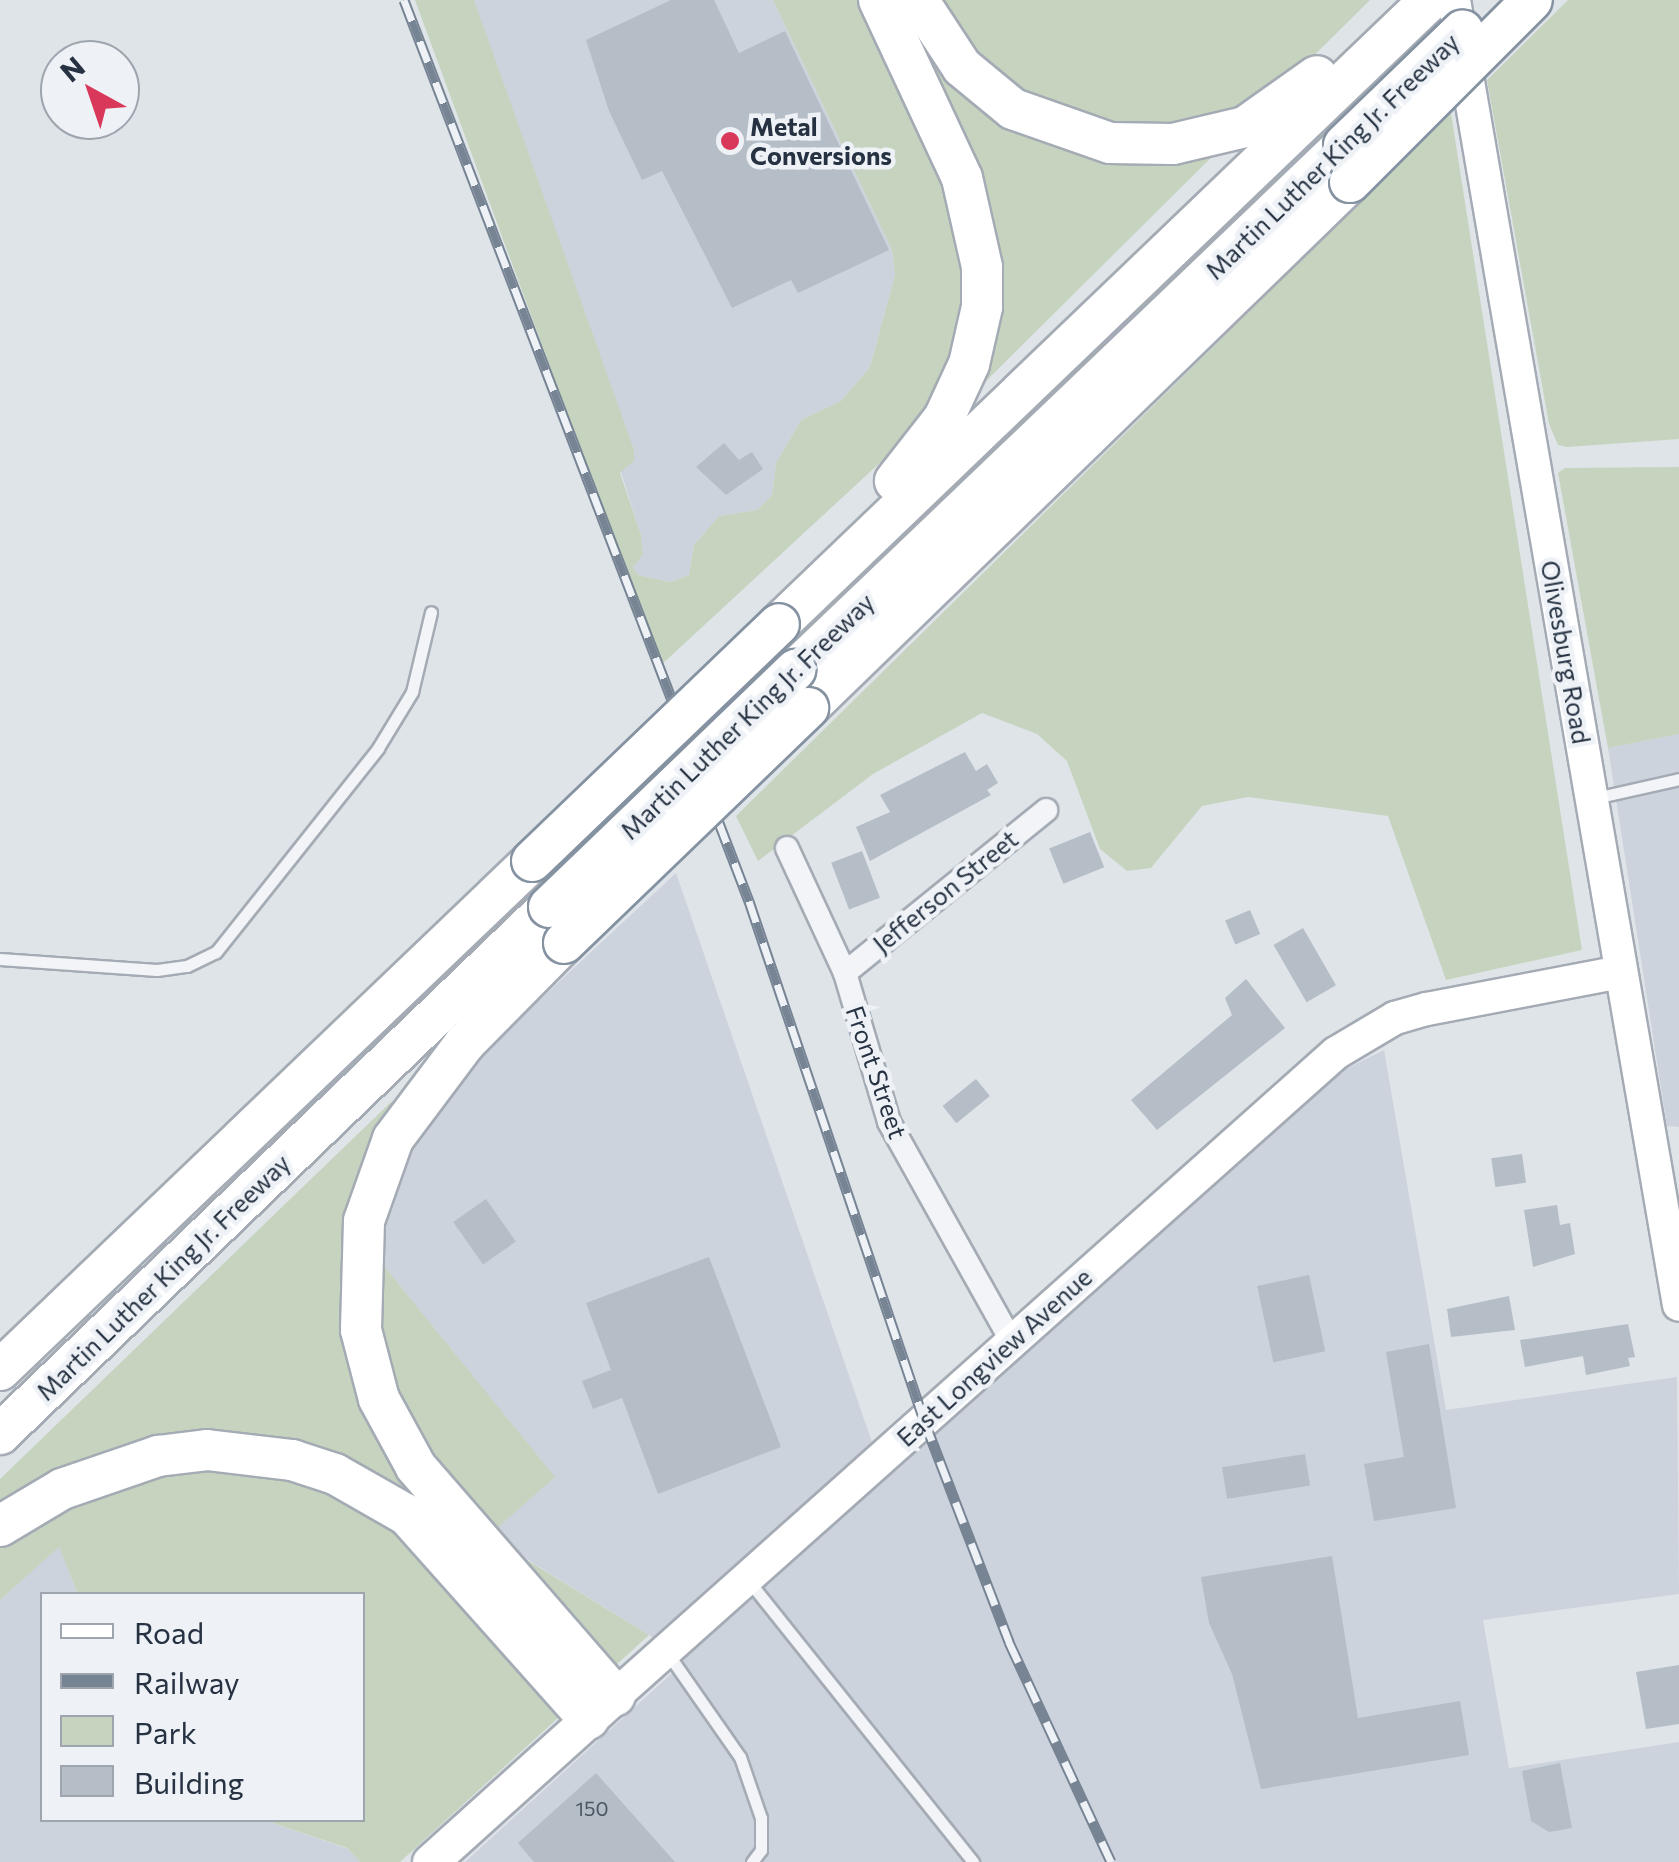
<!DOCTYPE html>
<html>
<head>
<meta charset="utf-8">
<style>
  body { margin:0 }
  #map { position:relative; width:1679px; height:1862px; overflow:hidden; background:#dfe4e9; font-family:Commissioner,sans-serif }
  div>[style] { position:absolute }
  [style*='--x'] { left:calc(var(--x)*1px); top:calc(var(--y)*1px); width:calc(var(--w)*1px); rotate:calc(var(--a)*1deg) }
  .built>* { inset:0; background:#ccd3dc }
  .green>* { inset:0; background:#c6d4bf }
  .building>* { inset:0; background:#b5bdc7; transform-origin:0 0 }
  .roads { filter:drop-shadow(2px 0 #a4abb4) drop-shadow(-2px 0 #a4abb4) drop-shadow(0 2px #a4abb4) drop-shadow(0 -2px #a4abb4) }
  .lane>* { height:11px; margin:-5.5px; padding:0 5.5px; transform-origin:5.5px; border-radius:5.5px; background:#f2f4f7 }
  .street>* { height:22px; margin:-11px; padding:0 11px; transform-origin:11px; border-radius:11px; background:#f2f4f7 }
  .secondary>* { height:32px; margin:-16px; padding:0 16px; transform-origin:16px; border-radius:16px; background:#fff }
  .primary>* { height:35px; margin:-17.5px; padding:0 17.5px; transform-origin:17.5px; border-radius:17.5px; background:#fff }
  .highway>* { height:40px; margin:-20px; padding:0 20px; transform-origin:20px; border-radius:20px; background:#fff }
  .rail>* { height:11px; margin-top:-5.5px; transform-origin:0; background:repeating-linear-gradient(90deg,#eef2f7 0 22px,#778494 0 44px); box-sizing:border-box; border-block:2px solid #778494 }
  .bridges { filter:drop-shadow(2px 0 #8592a1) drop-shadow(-2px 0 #8592a1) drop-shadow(0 2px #8592a1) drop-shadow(0 -2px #8592a1) }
  .highway-bridge>* { height:40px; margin:-20px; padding:0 20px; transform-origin:20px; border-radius:20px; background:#fff }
  .dots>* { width:28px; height:28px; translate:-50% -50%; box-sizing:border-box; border:5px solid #eef2f7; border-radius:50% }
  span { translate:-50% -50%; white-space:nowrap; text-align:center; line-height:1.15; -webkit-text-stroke:9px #eef2f7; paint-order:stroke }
  .number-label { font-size:20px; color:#4a5563 }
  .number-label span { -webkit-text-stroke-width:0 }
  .poi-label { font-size:25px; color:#263242; font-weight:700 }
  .left { translate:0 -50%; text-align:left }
  .street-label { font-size:25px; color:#263242 }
  .legend { position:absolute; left:40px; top:1592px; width:325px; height:230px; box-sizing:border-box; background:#eef2f7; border:2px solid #9ea5af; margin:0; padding:12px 18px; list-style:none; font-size:30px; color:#263242 }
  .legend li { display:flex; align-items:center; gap:20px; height:50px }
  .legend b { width:50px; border:2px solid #9ea5af }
  .north { position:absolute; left:40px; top:40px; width:100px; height:100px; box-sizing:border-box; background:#eef2f7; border:2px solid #9ea5af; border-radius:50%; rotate:320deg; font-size:28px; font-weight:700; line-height:40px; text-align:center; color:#263242 }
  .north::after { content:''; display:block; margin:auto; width:35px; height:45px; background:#da385b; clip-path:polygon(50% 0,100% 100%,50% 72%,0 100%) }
</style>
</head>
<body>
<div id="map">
  <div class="built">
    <i style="clip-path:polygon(474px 0,773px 0,892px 250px,895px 275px,870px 367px,841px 401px,801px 420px,776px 463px,772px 495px,757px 510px,719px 516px,694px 545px,689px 575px,671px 582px,638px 575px,633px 567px,642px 553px,641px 536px)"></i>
    <i style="clip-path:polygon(1679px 734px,1679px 1127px,1667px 1126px,1608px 748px)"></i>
    <i style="clip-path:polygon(676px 873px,885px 1480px,1334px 1075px,1384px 1050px,1446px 1410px,1677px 1377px,1679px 1594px,1483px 1620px,1509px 1768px,1679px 1742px,1679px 1862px,465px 1862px,682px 1664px,649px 1635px,488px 1535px,554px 1477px,384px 1266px,386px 1227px,407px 1160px,473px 1062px)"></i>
    <i style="clip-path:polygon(59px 1546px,78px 1594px,42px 1594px,42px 1820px,264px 1820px,348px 1849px,360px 1862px,0 1862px,0 1600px)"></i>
  </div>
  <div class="green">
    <i style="clip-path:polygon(415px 0,474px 0,634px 450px,634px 461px,620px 473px,641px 535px,643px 554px,633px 567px,638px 575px,671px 582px,689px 575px,694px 545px,719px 516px,757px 510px,772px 495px,776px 463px,801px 420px,841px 401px,870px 367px,895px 275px,892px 250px,773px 0,1370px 0,977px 390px,910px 435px,660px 666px)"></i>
    <i style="clip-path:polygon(1568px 0,1679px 0,1679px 439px,1567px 447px,1558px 445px,1549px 424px,1487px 80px)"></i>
    <i style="clip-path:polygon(1451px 113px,1582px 950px,1446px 980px,1388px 816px,1248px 797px,1202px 806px,1151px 868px,1127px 871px,1100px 849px,1067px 761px,1037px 734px,982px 713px,873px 774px,758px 861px,736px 816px)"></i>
    <i style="clip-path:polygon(1679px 467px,1679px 734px,1608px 748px,1558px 473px,1565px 468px)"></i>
    <i style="clip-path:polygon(473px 1062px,407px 1160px,386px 1227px,384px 1266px,555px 1477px,488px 1536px,649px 1635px,400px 1862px,360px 1862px,347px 1848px,264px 1820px,362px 1820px,362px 1594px,78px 1594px,59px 1547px,0 1600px,0 1479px,391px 1102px)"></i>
  </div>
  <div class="building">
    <i style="clip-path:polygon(671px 0,714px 0,739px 53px,785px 31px,889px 250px,798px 293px,791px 280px,732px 308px,662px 171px,642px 180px,609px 111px,586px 40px)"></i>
    <i style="clip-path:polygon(724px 443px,739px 460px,752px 452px,763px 469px,726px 495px,696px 467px)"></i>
    <i style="clip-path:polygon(965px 752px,976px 771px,987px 764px,998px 783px,987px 790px,991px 795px,870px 861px,856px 827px,890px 812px,880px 795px)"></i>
    <i style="left:1090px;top:832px;width:38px;height:44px;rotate:68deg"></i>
    <i style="left:862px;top:851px;width:50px;height:33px;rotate:69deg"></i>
    <i style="left:1250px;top:910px;width:26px;height:27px;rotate:67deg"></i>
    <i style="left:1303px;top:928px;width:66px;height:34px;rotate:60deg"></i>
    <i style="clip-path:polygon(1246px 979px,1285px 1028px,1157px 1130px,1131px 1100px,1232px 1015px,1225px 998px)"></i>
    <i style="left:976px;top:1079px;width:22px;height:43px;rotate:51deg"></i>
    <i style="left:1522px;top:1154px;width:29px;height:31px;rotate:82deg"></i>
    <i style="left:486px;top:1199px;width:52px;height:40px;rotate:55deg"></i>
    <i style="clip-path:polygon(1557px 1205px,1560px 1225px,1570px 1223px,1575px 1254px,1533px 1267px,1524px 1210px)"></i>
    <i style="clip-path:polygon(709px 1257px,781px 1447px,658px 1494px,622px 1398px,593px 1409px,582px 1381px,611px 1370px,586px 1303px)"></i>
    <i style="left:1309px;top:1275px;width:78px;height:53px;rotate:78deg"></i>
    <i style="clip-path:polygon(1509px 1296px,1515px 1330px,1451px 1337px,1447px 1309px)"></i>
    <i style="clip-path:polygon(1628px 1324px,1635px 1357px,1628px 1358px,1630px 1366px,1586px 1375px,1583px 1356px,1525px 1367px,1520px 1340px)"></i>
    <i style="clip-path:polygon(1429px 1344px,1456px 1508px,1374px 1521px,1364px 1464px,1404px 1457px,1386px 1352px)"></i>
    <i style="left:1305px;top:1454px;width:32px;height:84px;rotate:81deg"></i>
    <i style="clip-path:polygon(1332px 1556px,1358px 1718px,1460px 1701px,1469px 1755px,1261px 1789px,1232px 1674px,1209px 1623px,1201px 1577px)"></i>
    <i style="clip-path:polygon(1679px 1665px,1679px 1724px,1646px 1729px,1636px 1672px)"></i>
    <i style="clip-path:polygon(1560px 1763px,1572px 1828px,1549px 1832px,1531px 1821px,1522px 1771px)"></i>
    <i style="clip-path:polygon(596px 1773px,675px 1862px,534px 1862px,518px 1843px)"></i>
  </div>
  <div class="roads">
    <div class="lane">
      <i style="--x:1595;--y:798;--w:86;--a:-12.7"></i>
      <i style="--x:0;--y:959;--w:157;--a:4"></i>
      <i style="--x:157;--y:970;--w:30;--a:-8"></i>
      <i style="--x:187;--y:966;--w:32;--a:-26"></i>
      <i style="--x:216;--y:952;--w:260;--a:-51.5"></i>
      <i style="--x:378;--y:748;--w:66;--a:-58.7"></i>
      <i style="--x:412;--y:692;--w:82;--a:-76.6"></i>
      <i style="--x:748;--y:1580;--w:361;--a:51.4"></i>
      <i style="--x:666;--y:1651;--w:129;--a:55.1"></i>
      <i style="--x:740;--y:1757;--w:65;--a:71"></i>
      <i style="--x:761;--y:1818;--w:32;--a:90"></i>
      <i style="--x:761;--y:1850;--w:15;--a:127"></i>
    </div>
    <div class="street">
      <i style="--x:787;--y:848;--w:138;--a:65.1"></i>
      <i style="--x:845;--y:973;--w:155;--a:73.5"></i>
      <i style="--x:889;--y:1122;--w:252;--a:60.8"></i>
      <i style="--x:845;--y:973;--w:259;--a:-39"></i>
    </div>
    <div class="secondary">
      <i style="--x:1454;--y:0;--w:1324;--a:80.22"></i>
      <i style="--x:615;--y:1696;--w:966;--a:-41.73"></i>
      <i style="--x:1336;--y:1053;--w:69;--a:-30.7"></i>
      <i style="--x:1395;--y:1018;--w:33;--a:-16"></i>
      <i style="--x:1427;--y:1009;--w:197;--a:-10.8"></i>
    </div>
    <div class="primary">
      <i style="--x:430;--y:1862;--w:239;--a:-42"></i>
    </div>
    <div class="highway">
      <i style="--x:879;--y:0;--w:196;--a:65"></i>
      <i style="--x:962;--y:178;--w:91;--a:77.3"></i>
      <i style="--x:982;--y:267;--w:40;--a:90"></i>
      <i style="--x:982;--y:307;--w:58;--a:102.8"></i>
      <i style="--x:969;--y:364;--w:60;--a:114.8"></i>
      <i style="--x:944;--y:418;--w:80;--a:127.9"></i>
      <i style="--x:918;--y:0;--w:80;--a:56.7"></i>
      <i style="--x:962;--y:67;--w:66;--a:39.5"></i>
      <i style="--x:1013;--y:109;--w:103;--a:19.3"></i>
      <i style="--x:1110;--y:143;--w:63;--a:0.9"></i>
      <i style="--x:1173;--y:144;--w:74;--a:-13.3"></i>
      <i style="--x:1245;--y:127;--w:88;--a:-35.3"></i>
      <i style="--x:779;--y:624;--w:902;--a:-43.79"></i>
      <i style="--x:795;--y:670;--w:760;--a:-43.72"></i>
      <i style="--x:808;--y:708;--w:755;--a:-44.14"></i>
      <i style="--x:564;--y:943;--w:141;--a:134.7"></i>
      <i style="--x:465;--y:1043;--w:120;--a:126.9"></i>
      <i style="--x:393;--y:1139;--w:87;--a:109.5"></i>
      <i style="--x:364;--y:1221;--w:109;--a:91.6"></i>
      <i style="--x:361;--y:1330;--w:71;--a:75.4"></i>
      <i style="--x:379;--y:1399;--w:77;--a:61.4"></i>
      <i style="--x:416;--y:1467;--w:303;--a:49"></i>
      <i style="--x:0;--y:1370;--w:736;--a:-43.73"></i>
      <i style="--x:0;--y:1434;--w:761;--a:-43.83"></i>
      <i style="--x:0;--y:1526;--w:72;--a:-30.8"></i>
      <i style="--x:62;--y:1489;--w:102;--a:-19"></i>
      <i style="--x:158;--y:1456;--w:49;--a:-7"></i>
      <i style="--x:207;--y:1450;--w:86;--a:6.7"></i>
      <i style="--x:292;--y:1460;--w:45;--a:18"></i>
      <i style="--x:335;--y:1474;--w:83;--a:29.7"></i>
      <i style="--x:407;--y:1515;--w:273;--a:48.3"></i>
    </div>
  </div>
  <div class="rail">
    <i style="--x:404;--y:0;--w:965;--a:69.05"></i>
    <i style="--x:749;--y:901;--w:548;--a:71.37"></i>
    <i style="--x:924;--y:1420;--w:238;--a:69"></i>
    <i style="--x:1009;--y:1642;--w:242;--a:65.1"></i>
  </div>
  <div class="bridges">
    <div class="highway-bridge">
      <i style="--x:1344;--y:145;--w:165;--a:-44"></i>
      <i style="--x:1350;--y:182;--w:257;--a:-45"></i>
      <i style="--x:532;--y:861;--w:342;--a:-43.8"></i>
      <i style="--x:549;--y:907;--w:342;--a:-43.9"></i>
      <i style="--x:564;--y:943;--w:339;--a:-43.9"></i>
    </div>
  </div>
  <div class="dots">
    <i style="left:730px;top:141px;background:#da385b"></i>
  </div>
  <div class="number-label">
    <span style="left:592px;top:1808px">150</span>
  </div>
  <div class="poi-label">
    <span class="left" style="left:750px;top:141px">Metal<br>Conversions</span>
  </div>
  <div class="street-label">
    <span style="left:1332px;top:156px;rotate:-44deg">Martin Luther King Jr. Freeway</span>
    <span style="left:1566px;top:652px;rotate:80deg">Olivesburg Road</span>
    <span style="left:747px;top:716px;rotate:-44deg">Martin Luther King Jr. Freeway</span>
    <span style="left:945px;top:891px;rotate:-39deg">Jefferson Street</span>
    <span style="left:877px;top:1072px;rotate:71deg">Front Street</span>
    <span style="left:163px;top:1277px;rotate:-44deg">Martin Luther King Jr. Freeway</span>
    <span style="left:994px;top:1357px;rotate:-42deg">East Longview Avenue</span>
  </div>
  <ul class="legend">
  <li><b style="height:12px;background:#fff"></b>Road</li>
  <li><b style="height:12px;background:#778494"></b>Railway</li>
  <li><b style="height:28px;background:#c6d4bf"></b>Park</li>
  <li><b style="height:28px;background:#b5bdc7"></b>Building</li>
  </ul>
  <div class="north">N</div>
</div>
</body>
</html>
